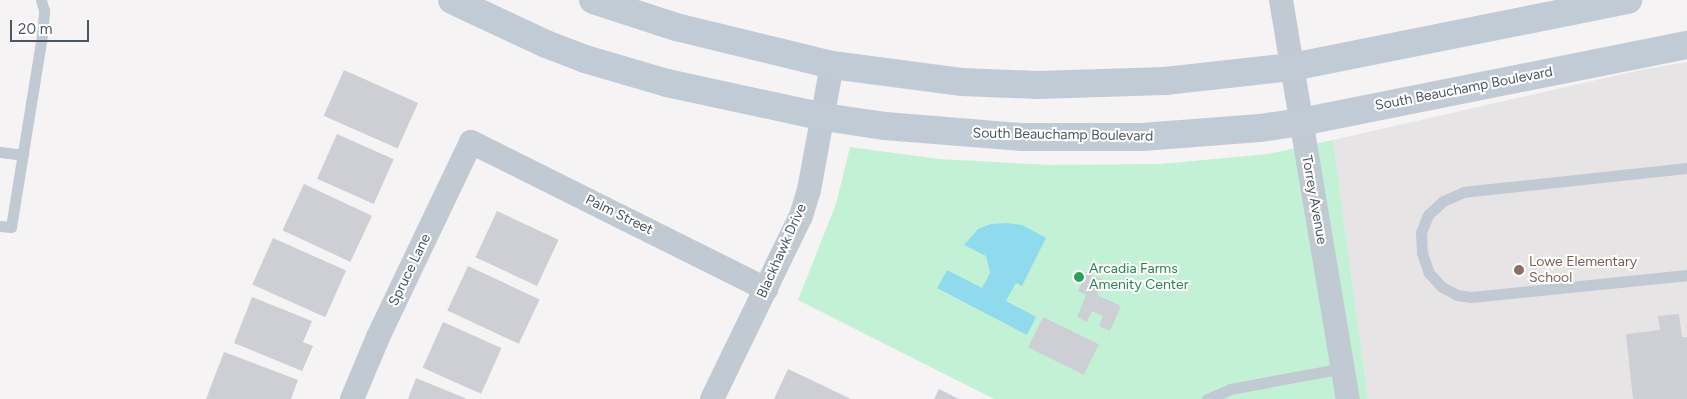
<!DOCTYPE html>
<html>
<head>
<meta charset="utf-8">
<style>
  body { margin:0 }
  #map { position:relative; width:1687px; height:399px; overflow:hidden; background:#f5f3f3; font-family:Figtree,sans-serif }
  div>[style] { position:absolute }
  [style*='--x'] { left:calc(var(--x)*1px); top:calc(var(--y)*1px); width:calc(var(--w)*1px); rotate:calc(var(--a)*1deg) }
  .education>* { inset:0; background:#e6e4e5 }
  .green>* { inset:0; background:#c3f1d5 }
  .water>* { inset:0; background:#90daee }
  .building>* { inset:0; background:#cdcfd5; transform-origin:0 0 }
  .lane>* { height:11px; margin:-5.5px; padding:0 5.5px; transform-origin:5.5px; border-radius:5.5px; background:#c1cad2 }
  .street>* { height:24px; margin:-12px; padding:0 12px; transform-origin:12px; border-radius:12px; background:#c1cad2 }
  .secondary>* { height:28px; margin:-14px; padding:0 14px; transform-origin:14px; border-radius:14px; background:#c1cbd6 }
  .dots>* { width:14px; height:14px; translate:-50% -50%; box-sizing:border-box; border:2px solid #fff; border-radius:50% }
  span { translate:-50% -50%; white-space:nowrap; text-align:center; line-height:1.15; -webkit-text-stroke:4px #fff; paint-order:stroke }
  .street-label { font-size:14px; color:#4a5661 }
  .education-label { font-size:14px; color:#785e54 }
  .left { translate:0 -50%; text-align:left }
  .leisure-label { font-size:14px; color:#27864d }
  .scale { position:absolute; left:10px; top:20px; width:79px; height:22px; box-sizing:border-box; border:2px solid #4a5661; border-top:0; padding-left:6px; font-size:15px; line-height:18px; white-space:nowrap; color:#4a5661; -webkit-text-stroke:4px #fff; paint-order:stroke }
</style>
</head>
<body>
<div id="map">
  <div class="education">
    <i style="clip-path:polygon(1687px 62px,1687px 399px,1368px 399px,1333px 140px,1640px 70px)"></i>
  </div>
  <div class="green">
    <i style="clip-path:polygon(1333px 140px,1368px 399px,994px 399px,798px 300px,836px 204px,850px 147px,939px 159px,1049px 165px,1160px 164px,1268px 154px)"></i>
  </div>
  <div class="water">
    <i style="clip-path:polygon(1007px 223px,1022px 225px,1046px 238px,1022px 286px,1016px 283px,1006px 301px,1036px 317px,1027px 335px,937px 288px,947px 270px,982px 288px,990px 273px,986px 256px,964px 245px,978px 229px,991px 224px)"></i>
  </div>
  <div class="building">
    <i style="left:344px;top:70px;width:81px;height:50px;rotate:24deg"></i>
    <i style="left:337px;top:134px;width:62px;height:49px;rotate:24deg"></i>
    <i style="left:304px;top:184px;width:75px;height:51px;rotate:25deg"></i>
    <i style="left:497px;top:211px;width:68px;height:51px;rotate:25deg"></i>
    <i style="left:273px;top:238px;width:80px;height:51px;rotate:24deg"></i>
    <i style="left:468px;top:266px;width:79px;height:49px;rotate:25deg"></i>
    <i style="clip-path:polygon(1086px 272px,1103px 280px,1097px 295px,1121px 306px,1110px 331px,1099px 326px,1103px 316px,1092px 311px,1087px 322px,1077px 317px,1086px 295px,1078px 291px)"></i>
    <i style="clip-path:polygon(252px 297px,312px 321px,303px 342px,313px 346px,302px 371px,234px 343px)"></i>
    <i style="clip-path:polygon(1679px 314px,1682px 337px,1687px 337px,1687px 399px,1633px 399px,1626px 334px,1660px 330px,1658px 316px)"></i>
    <i style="left:1043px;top:317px;width:62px;height:34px;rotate:26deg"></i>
    <i style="left:443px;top:322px;width:64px;height:50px;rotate:24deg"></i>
    <i style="clip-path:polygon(224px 352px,298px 380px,291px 399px,206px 399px)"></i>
    <i style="clip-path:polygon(788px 369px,851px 399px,774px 399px)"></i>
    <i style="clip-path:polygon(416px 378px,467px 399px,408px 399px)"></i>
    <i style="clip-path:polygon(939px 389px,959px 399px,934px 399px)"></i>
  </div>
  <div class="lane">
    <i style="--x:0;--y:152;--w:23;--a:7"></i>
    <i style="--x:1687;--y:168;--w:224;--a:173.9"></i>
    <i style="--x:1464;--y:192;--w:23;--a:157"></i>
    <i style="--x:1443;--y:201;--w:21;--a:137"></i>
    <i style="--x:1428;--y:215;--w:18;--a:112"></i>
    <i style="--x:1421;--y:232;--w:21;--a:87"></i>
    <i style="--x:1422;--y:253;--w:21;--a:71"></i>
    <i style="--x:1429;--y:273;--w:19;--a:47"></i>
    <i style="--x:1442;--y:287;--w:17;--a:28"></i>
    <i style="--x:1457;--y:295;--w:14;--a:8"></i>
    <i style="--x:1471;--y:297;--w:217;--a:-5.8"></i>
    <i style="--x:0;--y:226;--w:11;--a:5"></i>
    <i style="--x:11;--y:227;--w:194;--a:-80.8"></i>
    <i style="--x:42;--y:35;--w:25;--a:-85"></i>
    <i style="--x:44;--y:10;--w:10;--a:-107"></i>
    <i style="--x:1207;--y:399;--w:25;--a:-23"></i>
    <i style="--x:1230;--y:389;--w:115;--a:-10.5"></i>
  </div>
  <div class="street">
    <i style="--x:1281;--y:0;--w:405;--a:80.5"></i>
    <i style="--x:352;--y:399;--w:67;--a:-67.2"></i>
    <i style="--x:378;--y:337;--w:216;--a:-64.5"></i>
    <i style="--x:471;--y:142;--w:330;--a:26.5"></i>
    <i style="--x:712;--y:399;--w:203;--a:-64.1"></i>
    <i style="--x:801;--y:216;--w:27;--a:-73"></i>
    <i style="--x:809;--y:190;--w:127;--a:-79.6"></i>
  </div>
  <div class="secondary">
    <i style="--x:452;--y:0;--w:104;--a:25.1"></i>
    <i style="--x:546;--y:44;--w:42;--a:21"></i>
    <i style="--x:585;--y:59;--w:85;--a:16.3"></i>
    <i style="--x:667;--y:83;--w:161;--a:12.2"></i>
    <i style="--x:824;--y:117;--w:62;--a:8.4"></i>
    <i style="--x:885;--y:126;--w:136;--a:4.6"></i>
    <i style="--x:1021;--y:137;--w:121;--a:0"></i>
    <i style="--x:1142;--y:137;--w:118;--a:-4.4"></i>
    <i style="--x:1260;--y:128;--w:41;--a:-8.3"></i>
    <i style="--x:1301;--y:122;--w:394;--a:-11.3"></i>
    <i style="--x:593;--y:0;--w:87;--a:18"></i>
    <i style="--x:676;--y:27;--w:161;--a:13.7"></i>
    <i style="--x:832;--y:65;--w:130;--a:7.5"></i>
    <i style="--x:961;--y:82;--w:77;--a:2.2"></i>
    <i style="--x:1038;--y:85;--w:127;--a:-1.8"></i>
    <i style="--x:1165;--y:81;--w:128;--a:-6.3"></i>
    <i style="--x:1292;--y:67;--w:343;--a:-11.3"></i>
  </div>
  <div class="dots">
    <i style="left:1519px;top:270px;background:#8d6e63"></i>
    <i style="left:1079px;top:277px;background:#2e9e5b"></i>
  </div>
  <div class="street-label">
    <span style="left:1464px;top:89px;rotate:-11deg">South Beauchamp Boulevard</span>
    <span style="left:1063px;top:135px;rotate:1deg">South Beauchamp Boulevard</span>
    <span style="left:1314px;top:200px;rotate:80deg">Torrey Avenue</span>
    <span style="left:619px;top:215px;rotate:26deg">Palm Street</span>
    <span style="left:782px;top:251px;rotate:-66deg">Blackhawk Drive</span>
    <span style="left:410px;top:270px;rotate:-64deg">Spruce Lane</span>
  </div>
  <div class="education-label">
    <span class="left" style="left:1529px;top:270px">Lowe Elementary<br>School</span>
  </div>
  <div class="leisure-label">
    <span class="left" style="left:1089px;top:277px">Arcadia Farms<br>Amenity Center</span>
  </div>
  <div class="scale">20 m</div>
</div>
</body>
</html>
